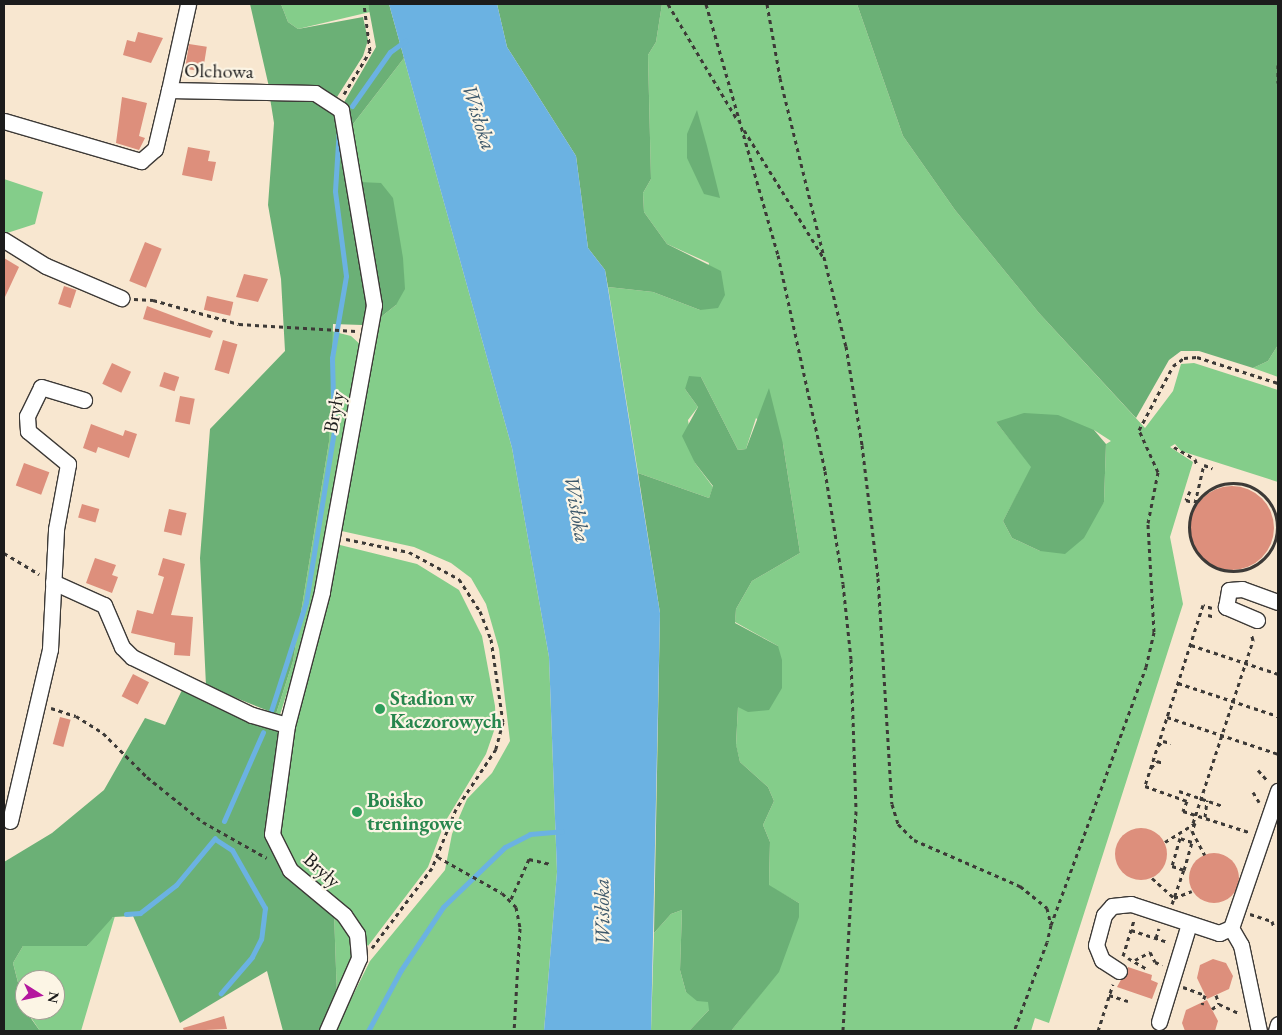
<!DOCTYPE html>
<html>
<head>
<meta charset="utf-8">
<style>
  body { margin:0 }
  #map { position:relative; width:1282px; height:1035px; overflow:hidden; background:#f8e7d0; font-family:"EB Garamond",serif }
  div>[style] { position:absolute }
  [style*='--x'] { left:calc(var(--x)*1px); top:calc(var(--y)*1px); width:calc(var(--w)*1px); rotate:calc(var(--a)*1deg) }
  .green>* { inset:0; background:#84cd8a }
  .forest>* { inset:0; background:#6bb076 }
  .water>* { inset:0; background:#6bb2e2 }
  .stream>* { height:5px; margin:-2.5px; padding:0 2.5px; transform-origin:2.5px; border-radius:2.5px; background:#6bb2e2 }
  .building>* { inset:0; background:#dd8f7c; transform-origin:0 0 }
  .round { border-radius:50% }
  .path>* { height:3px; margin-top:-1.5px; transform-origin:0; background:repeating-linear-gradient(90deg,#3d3a37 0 4px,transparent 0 8px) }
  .path>.ring { margin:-1.5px; padding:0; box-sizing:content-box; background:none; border:3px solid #3d3a37; border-radius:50% }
  .roads { filter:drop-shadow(1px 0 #3d3a37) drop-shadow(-1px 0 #3d3a37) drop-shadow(0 1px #3d3a37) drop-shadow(0 -1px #3d3a37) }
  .minor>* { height:15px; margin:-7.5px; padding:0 7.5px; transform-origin:7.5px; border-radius:7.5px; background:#fff }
  .dots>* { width:14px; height:14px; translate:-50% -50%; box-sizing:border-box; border:2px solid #fcf5e5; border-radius:50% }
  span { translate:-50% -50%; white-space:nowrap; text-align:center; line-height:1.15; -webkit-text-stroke:4.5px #fcf5e5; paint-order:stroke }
  .street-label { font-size:20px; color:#1c1c1c }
  .leisure-label { font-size:20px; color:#27864d; font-weight:700 }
  .left { translate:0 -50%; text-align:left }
  .water-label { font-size:21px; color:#3c586b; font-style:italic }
  .frame { position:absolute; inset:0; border:5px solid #1c1c1c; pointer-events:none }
  .north { position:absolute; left:15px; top:970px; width:50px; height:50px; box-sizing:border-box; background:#fcf5e5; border:1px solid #a29e95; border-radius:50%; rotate:100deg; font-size:14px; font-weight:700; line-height:20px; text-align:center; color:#1c1c1c }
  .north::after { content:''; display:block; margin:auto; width:18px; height:22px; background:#b5179e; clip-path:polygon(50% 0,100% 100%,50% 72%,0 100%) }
</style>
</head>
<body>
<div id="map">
  <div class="green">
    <i style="clip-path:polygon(281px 4px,368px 4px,370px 12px,298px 29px,288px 22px)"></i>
    <i style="clip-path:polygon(evenodd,662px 4px,857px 4px,903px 136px,955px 210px,1039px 313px,1145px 428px,1173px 391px,1181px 364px,1194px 363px,1278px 390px,1278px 482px,1181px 451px,1175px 444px,1170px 447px,1193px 462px,1170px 537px,1183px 604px,1049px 1023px,1035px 1018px,1031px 1031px,731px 1031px,778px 972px,799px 903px,769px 886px,770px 842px,763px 825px,774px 801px,768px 787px,740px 762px,736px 745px,738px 706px,778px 646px,735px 622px,736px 609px,752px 581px,800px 553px,783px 444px,756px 418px,746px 449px,738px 450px,701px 377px,685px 389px,698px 407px,688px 420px,695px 463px,713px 487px,709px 498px,638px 473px,608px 287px,653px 292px,700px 310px,709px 263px,667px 244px,644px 212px,643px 193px,651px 179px,648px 55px,656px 42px,662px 4px,996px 422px,1094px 430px,1111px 441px,1106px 444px,1104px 502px,1040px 551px,1012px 538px,1003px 521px,1032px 467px,996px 422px)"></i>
    <i style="clip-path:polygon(404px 58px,512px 448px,549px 657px,557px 872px,544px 1031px,335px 1031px,370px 961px,445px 870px,452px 834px,467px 799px,492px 773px,510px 741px,499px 649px,486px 604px,471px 578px,451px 563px,414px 547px,337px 530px,381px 317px,396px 305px,359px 182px,350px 128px)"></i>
    <i style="clip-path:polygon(4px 179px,43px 192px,35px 224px,4px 234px)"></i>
    <i style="clip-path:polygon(331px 331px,351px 336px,362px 346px,315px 603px,280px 715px,276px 714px,293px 661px,329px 442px)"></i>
    <i style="clip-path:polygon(1278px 345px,1278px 377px,1253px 368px,1268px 361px)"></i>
    <i style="clip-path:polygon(336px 544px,417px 564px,459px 590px,482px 636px,495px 706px,496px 725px,486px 754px,445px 822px,428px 867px,368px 946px,295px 868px,278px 835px,285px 759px)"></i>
    <i style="clip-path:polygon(682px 910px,680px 970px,686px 992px,709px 1002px,709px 1010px,689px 1031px,651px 1031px,654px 933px,671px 914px)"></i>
    <i style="clip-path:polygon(334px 912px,346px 925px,356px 950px,337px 997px)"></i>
    <i style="clip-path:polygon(115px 916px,81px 1031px,40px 1031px,26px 1010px,55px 1010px,55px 980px,25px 980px,25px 1009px,13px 963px,23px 946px,87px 946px,105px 922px)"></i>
  </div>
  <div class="forest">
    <i style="clip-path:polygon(250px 4px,281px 4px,288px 22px,298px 29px,363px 17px,368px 40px,363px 56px,337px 97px,321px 91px,269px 87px)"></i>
    <i style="clip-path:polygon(368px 4px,389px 4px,404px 58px,350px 128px,343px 104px,376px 47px)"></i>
    <i style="clip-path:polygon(497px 4px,662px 4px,656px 42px,648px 55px,651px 179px,643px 193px,644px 212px,667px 244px,721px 271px,725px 295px,718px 308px,700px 310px,653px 292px,608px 287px,605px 270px,588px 248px,576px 156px,507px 47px)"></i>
    <i style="clip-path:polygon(857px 4px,1278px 4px,1278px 345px,1268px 361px,1253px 368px,1199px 351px,1181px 351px,1169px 360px,1136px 418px,1039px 313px,955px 210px,903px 136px)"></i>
    <i style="clip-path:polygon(270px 98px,326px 102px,336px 112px,369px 312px,362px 325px,333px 324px,329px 442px,293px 661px,276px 714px,206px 686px,200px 558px,210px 429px,285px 351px,281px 279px,268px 205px,274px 123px)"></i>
    <i style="clip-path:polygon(697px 110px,707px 146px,720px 198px,704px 194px,687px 158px,687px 134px)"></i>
    <i style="clip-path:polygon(359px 182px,381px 183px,393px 198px,403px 258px,405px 289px,396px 305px,381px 317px)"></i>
    <i style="clip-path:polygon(689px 376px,701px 377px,738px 450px,746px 449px,769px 388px,783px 444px,800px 553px,752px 581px,736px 609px,735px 623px,778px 646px,782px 660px,782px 688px,769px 710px,748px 712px,738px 707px,736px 744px,740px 762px,768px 787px,774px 801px,763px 825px,770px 842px,769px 885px,799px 903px,799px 917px,779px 972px,731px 1031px,689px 1031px,709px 1010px,708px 1002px,697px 1001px,686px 992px,680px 970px,682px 910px,671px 914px,654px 933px,660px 613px,638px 473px,709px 498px,713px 486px,695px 463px,682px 436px,698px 407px,685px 389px)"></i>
    <i style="clip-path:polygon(1024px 413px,1058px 415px,1094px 430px,1106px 444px,1104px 502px,1084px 538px,1065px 554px,1040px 551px,1012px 538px,1003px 521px,1031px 467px,996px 422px)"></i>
    <i style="clip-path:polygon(183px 688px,279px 730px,266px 825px,270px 844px,334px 912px,337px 997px,323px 1031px,283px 1031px,267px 971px,180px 1023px,133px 916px,113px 917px,87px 946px,23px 946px,13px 963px,25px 1010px,40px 1031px,4px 1031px,4px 862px,52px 833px,104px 790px,145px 718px,165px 725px)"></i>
  </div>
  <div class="water">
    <i style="clip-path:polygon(389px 4px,497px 4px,507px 47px,576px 156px,588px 248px,605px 270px,660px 613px,651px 1031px,544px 1031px,557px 872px,549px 657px,512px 448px)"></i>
  </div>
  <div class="stream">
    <i style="--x:352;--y:106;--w:66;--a:-54.9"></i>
    <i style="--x:390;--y:52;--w:19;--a:-36"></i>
    <i style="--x:271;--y:711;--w:114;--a:-72.2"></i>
    <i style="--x:306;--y:602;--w:173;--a:-80.7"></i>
    <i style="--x:334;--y:431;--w:73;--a:-91.6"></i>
    <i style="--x:332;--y:358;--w:83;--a:-80.3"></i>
    <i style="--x:346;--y:276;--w:86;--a:-97.4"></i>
    <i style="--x:335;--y:191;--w:64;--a:-86.4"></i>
    <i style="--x:224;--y:821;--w:97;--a:-66.3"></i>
    <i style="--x:215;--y:839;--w:20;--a:33"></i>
    <i style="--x:232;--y:850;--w:67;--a:60.4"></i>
    <i style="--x:265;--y:908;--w:31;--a:97"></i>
    <i style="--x:261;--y:939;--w:20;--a:117"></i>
    <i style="--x:252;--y:957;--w:48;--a:130.7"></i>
    <i style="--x:126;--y:914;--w:14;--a:-4"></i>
    <i style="--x:140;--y:913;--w:46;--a:-37.9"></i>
    <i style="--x:176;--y:885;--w:61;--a:-50.3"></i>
    <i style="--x:368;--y:1031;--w:69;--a:-61.6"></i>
    <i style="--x:401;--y:970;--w:76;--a:-56.3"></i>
    <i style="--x:443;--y:907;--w:86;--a:-44.1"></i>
    <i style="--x:505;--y:847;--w:28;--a:-27"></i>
    <i style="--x:530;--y:834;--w:32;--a:-5"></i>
  </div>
  <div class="building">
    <i style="clip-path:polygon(138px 32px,163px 38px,151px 63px,123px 55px,127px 40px,135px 42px)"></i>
    <i style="left:189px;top:44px;width:18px;height:25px;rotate:9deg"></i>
    <i style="clip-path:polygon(122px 97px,147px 103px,139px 136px,145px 138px,139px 150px,116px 143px)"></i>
    <i style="clip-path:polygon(188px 147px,210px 151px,208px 161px,216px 162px,212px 181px,182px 175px)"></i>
    <i style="left:145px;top:242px;width:18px;height:42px;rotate:22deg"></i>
    <i style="clip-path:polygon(4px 258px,19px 267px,5px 297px,4px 297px)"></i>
    <i style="clip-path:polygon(244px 274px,268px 279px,258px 302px,236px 297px)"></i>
    <i style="left:64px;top:286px;width:13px;height:19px;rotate:18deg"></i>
    <i style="left:207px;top:296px;width:27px;height:14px;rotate:13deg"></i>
    <i style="clip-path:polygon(147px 306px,213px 331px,210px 338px,143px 319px)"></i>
    <i style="left:223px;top:340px;width:15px;height:31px;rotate:16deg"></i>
    <i style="left:112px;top:363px;width:21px;height:23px;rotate:25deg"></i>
    <i style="left:164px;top:372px;width:16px;height:15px;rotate:18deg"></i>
    <i style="left:180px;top:396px;width:15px;height:26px;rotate:11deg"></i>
    <i style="clip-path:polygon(91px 424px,123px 436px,125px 430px,137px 434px,129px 458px,98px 447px,96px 453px,83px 448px)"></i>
    <i style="left:24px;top:463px;width:27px;height:24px;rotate:20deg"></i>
    <i class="round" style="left:1190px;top:486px;width:84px;height:84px"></i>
    <i style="left:82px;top:504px;width:18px;height:14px;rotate:16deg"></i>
    <i style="left:169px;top:509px;width:18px;height:23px;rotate:13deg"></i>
    <i style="clip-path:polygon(95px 558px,116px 565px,112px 575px,118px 577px,112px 593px,86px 583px)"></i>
    <i style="clip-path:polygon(163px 558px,185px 564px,171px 615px,193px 617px,190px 656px,174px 655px,175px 643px,131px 633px,137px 610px,153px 614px,164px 577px,158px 575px)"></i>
    <i style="left:133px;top:674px;width:18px;height:25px;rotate:27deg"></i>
    <i style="left:60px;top:717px;width:11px;height:28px;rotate:15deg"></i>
    <i class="round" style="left:1115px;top:828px;width:52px;height:52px"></i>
    <i class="round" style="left:1189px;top:853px;width:50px;height:50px"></i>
    <i style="clip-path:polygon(1213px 959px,1226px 963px,1233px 976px,1229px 989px,1207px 999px,1197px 978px,1200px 965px)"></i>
    <i style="clip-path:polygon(1128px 967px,1152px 975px,1151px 980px,1158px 983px,1152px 999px,1117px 987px)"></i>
    <i style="clip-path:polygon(1207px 1000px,1218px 1021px,1215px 1031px,1185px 1031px,1182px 1023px,1186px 1010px)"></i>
    <i style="clip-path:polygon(224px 1016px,227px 1029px,184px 1031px,183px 1028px)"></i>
  </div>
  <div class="path">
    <i style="--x:668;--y:4;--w:136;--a:59.1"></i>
    <i style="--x:706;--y:4;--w:261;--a:74"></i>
    <i style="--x:778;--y:255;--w:221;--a:77.7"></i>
    <i style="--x:825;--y:471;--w:114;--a:80.9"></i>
    <i style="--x:843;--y:584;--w:75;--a:83.9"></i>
    <i style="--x:851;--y:659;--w:152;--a:88.1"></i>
    <i style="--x:856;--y:811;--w:220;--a:93.4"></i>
    <i style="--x:767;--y:4;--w:75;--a:80"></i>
    <i style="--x:780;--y:78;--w:276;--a:76.2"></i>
    <i style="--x:846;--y:346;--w:100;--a:80.8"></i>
    <i style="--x:862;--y:445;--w:134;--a:83.1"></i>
    <i style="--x:878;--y:578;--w:226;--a:86.5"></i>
    <i style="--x:892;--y:804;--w:21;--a:73"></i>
    <i style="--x:898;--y:824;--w:23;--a:45"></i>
    <i style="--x:914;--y:840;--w:116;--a:23.5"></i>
    <i style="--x:1020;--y:886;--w:35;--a:39"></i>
    <i style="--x:1047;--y:908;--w:17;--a:77"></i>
    <i style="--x:1051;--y:925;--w:17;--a:103"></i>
    <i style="--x:1047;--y:942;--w:95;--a:110.3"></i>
    <i style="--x:1278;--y:65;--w:18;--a:90"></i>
    <i style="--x:344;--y:94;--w:50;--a:-58.8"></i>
    <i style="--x:370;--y:51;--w:47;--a:-97.3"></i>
    <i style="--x:744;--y:130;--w:150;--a:58.1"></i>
    <i style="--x:134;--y:299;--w:19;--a:3"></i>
    <i style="--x:153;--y:300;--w:89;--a:15.6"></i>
    <i style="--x:239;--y:324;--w:117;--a:3.4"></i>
    <i style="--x:1174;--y:447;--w:24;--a:30"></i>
    <i style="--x:1195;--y:459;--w:7;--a:74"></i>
    <i class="ring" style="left:1189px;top:483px;width:85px;height:85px"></i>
    <i style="--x:1190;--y:491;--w:10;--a:114"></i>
    <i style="--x:1186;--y:500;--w:6;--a:18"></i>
    <i style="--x:1195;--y:503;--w:39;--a:-77"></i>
    <i style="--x:1204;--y:465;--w:9;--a:21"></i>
    <i style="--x:346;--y:539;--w:64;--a:11.7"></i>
    <i style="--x:409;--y:552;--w:57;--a:28.4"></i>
    <i style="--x:459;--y:579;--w:38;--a:57"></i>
    <i style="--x:480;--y:611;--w:30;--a:69"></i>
    <i style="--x:491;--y:639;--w:84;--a:81.8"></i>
    <i style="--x:503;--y:722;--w:28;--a:105"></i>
    <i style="--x:496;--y:749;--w:72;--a:123.7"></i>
    <i style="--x:456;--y:809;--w:64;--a:112.1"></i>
    <i style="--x:432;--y:868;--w:100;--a:126.9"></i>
    <i style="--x:4;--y:553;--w:41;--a:31"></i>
    <i style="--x:1212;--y:608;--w:9;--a:-162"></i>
    <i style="--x:1203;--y:605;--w:190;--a:107.8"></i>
    <i style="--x:1145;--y:786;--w:45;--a:19.7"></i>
    <i style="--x:1187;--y:801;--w:11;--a:112"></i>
    <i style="--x:1183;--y:811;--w:69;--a:17.7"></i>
    <i style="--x:1208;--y:615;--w:7;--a:16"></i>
    <i style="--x:1191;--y:645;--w:92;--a:18.4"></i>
    <i style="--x:1178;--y:683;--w:105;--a:18.3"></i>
    <i style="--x:51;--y:708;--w:26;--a:18"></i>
    <i style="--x:76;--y:716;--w:32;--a:32"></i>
    <i style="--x:103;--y:733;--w:62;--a:45"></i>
    <i style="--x:147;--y:777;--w:72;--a:38.8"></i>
    <i style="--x:203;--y:822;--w:73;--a:29.4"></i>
    <i style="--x:1167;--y:717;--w:117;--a:18.4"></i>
    <i style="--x:1158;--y:746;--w:7;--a:-45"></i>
    <i style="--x:1163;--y:741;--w:8;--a:14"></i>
    <i style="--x:1151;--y:768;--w:9;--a:-49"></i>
    <i style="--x:1157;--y:761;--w:6;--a:18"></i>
    <i style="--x:1258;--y:770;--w:15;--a:48"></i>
    <i style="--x:1179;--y:791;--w:46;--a:18.8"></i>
    <i style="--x:1253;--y:792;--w:12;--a:59"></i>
    <i style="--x:1205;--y:817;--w:17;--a:-83"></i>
    <i style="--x:1193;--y:823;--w:193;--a:-71.8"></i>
    <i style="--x:1253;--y:640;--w:7;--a:-106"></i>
    <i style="--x:1165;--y:842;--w:36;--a:-32"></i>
    <i style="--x:1195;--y:823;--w:9;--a:111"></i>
    <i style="--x:1192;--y:831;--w:27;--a:62"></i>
    <i style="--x:438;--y:857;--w:73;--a:29.4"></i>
    <i style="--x:502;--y:893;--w:20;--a:45"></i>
    <i style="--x:516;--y:907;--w:21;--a:79"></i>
    <i style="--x:520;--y:928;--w:103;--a:93.3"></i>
    <i style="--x:1152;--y:878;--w:30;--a:42"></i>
    <i style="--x:1174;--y:898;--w:19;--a:-21"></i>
    <i style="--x:511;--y:899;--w:44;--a:-65.8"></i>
    <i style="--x:529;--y:859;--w:22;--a:13"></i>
    <i style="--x:1172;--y:904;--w:36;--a:-71"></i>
    <i style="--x:1184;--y:870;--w:29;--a:-74"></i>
    <i style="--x:1192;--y:842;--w:13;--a:-162"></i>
    <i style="--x:1180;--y:838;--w:29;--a:106"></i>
    <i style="--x:1172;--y:866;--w:13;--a:18"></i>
    <i style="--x:1250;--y:914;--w:23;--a:18"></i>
    <i style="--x:1272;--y:921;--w:7;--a:74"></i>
    <i style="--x:1051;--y:925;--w:275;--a:-69.8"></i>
    <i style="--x:1146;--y:667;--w:36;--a:-77"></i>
    <i style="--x:1154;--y:632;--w:109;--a:-93.2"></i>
    <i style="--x:1148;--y:523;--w:52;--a:-78.9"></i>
    <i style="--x:1158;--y:472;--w:46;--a:-114.3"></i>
    <i style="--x:1139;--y:430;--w:72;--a:-62"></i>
    <i style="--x:1173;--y:366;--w:14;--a:-36"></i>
    <i style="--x:1184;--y:358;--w:13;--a:-4"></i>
    <i style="--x:1197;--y:357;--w:85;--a:17.8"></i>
    <i style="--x:1131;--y:930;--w:39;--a:18"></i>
    <i style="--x:1156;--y:938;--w:10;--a:-73"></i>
    <i style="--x:1123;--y:956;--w:39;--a:-73"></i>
    <i style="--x:1128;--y:958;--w:22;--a:30"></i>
    <i style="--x:1135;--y:960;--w:17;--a:-28"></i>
    <i style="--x:1150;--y:952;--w:11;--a:63"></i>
    <i style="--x:1155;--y:962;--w:8;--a:23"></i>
    <i style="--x:1183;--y:987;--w:23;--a:20"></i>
    <i style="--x:1205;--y:995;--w:10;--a:107"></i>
    <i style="--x:1109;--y:995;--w:20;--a:18"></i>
    <i style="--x:1216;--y:995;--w:9;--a:72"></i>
    <i style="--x:1212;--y:1009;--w:9;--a:-36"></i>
    <i style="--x:1219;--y:1004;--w:23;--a:25"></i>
    <i style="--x:1098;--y:1031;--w:49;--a:-72.3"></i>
  </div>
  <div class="roads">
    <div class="minor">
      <i style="--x:169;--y:90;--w:88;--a:-77.5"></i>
      <i style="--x:4;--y:121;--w:143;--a:16.3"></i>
      <i style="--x:141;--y:161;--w:18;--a:-41"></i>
      <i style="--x:155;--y:149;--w:61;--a:-76.7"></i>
      <i style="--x:169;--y:90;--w:146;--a:1.2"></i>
      <i style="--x:315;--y:93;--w:31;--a:33"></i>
      <i style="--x:341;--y:110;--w:198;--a:80.4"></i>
      <i style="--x:374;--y:305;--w:292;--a:100.3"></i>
      <i style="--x:322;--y:592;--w:138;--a:104.7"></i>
      <i style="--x:287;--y:725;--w:110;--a:97.8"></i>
      <i style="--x:272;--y:834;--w:40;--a:63.4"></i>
      <i style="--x:290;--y:870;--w:70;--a:39.8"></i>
      <i style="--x:344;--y:915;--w:23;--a:56"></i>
      <i style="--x:357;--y:934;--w:24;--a:85"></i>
      <i style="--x:359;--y:958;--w:80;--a:113.7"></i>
      <i style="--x:4;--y:240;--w:49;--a:31.8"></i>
      <i style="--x:46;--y:266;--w:82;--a:23.1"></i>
      <i style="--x:53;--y:582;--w:56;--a:24.3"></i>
      <i style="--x:104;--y:605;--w:46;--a:66.8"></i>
      <i style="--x:122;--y:647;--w:14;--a:45"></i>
      <i style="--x:132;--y:657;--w:133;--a:25.8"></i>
      <i style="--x:252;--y:715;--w:36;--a:16"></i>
      <i style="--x:1257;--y:620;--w:34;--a:-157"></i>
      <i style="--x:1226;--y:607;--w:17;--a:-80"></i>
      <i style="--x:1229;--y:590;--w:13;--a:-4"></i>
      <i style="--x:1242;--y:589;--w:38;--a:20"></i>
      <i style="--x:10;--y:821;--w:177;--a:-76.9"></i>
      <i style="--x:50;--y:649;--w:120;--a:-87.1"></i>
      <i style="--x:56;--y:529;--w:66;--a:-79.5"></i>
      <i style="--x:68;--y:464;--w:52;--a:-140.5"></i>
      <i style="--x:28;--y:431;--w:15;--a:-94"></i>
      <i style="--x:27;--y:416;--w:32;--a:-64"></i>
      <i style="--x:41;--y:387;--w:45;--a:16.8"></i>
      <i style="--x:1231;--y:928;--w:20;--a:60"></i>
      <i style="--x:1241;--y:945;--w:88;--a:78.2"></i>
      <i style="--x:1119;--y:971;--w:20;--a:-147"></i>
      <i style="--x:1102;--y:960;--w:16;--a:-112"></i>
      <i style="--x:1096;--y:945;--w:31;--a:-75"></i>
      <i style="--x:1104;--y:915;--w:12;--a:-48"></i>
      <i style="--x:1112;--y:906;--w:19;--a:-6"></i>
      <i style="--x:1131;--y:904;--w:93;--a:18.2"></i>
      <i style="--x:1219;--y:933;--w:13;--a:-23"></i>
      <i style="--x:1231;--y:928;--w:145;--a:-71.1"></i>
      <i style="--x:1159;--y:1022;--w:102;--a:-73"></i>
      <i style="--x:1276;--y:1031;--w:7;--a:-74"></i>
    </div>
  </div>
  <div class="dots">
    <i style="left:380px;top:709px;background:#2e9e5b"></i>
    <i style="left:357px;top:812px;background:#2e9e5b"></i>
  </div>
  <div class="street-label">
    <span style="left:219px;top:71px;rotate:1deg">Olchowa</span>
    <span style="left:334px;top:412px;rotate:-79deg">Bryły</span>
    <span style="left:322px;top:870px;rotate:42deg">Bryły</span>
  </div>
  <div class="leisure-label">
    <span class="left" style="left:390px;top:710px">Stadion w<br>Kaczorowych</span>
    <span class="left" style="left:367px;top:812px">Boisko<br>treningowe</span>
  </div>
  <div class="water-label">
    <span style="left:479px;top:117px;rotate:72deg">Wisłoka</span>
    <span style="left:577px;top:509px;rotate:80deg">Wisłoka</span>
    <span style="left:602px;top:912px;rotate:-91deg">Wisłoka</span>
  </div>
  <div class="frame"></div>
  <div class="north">N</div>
</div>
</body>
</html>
